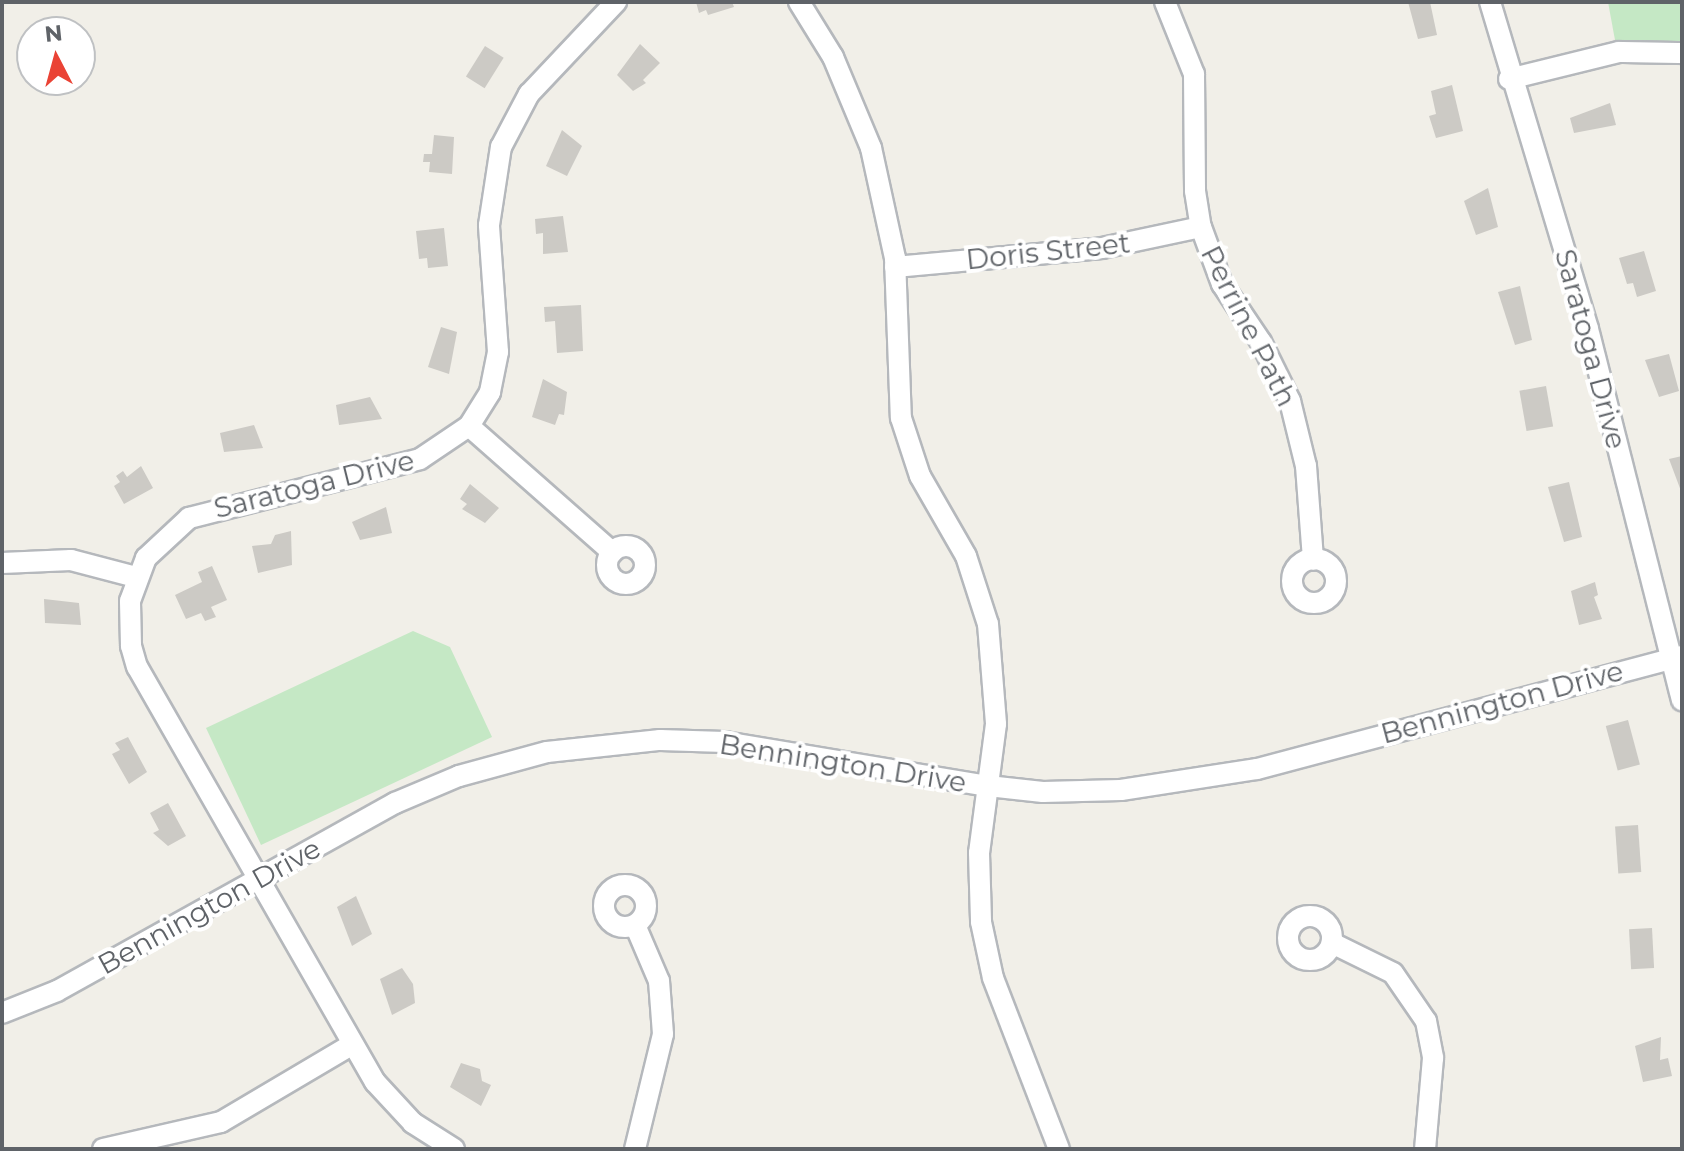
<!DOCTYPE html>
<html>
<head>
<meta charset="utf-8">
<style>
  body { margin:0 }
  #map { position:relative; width:1684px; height:1151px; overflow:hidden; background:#f1efe8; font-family:Montserrat,sans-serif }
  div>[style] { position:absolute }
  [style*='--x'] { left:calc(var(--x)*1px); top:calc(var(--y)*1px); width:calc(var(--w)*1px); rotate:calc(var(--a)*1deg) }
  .green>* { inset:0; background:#c5e8c5 }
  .building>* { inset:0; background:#cccac5; transform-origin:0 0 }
  .roads { filter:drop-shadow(2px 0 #b5b8bc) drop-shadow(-2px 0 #b5b8bc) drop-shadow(0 2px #b5b8bc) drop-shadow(0 -2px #b5b8bc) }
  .minor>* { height:20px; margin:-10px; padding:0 10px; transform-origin:10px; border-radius:10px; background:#fff }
  .minor>.ring { margin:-10px; padding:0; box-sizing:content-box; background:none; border:20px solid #fff; border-radius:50% }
  span { translate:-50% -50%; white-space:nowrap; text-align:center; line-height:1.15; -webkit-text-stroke:8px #fff; paint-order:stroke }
  .street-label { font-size:28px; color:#5f6368 }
  .frame { position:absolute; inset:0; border:4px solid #5f6368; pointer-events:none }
  .north { position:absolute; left:16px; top:16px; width:80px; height:80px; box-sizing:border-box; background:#fff; border:2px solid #bfc1c3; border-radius:50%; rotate:354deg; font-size:22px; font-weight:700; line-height:32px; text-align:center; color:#5f6368 }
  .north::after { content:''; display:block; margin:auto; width:28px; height:36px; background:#ea4335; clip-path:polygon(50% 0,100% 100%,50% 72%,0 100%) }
</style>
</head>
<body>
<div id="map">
  <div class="green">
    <i style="clip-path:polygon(1608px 2px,1682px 2px,1682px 60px,1617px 51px)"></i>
    <i style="clip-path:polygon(413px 631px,450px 647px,492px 737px,261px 845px,206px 728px)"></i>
  </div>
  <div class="building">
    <i style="clip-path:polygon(696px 2px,732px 2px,734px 7px,708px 15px,706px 10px,699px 13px)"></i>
    <i style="clip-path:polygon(1408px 2px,1430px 2px,1437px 35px,1418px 39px)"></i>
    <i style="clip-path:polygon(640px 44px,660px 63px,643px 80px,646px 83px,633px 91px,617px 75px)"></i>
    <i style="left:485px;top:46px;width:22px;height:36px;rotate:32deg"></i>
    <i style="clip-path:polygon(1452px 85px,1463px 131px,1436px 138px,1429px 116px,1436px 114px,1431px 91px)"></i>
    <i style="clip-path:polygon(1610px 103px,1616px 125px,1574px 133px,1570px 118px)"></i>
    <i style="clip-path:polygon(562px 130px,582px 146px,567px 176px,546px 166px)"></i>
    <i style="clip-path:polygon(434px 135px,454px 137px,452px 174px,429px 172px,430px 162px,423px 162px,424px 154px,432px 154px)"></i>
    <i style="clip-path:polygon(1488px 188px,1498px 227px,1476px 235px,1464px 201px)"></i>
    <i style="clip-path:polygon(563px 216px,568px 252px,543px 254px,543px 233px,536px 234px,535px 219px)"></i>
    <i style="clip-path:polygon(444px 228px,448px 266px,428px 268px,427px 258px,419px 259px,416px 231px)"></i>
    <i style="clip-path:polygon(1644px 251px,1656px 291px,1637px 297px,1633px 283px,1627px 284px,1619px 258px)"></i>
    <i style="clip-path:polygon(1520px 286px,1532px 340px,1515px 345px,1498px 292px)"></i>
    <i style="clip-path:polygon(581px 305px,583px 351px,557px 353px,555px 321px,545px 322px,544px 307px)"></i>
    <i style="clip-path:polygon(441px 327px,457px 332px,449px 374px,428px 367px)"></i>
    <i style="clip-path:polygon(1669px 354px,1679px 391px,1659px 397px,1645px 360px)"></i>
    <i style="clip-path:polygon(543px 379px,567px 392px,564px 415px,559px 414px,555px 425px,532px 417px)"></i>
    <i style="left:1546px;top:386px;width:41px;height:27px;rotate:80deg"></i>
    <i style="clip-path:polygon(370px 397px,382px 419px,339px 425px,336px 405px)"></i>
    <i style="clip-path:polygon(254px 425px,263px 448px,224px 452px,220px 433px)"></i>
    <i style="clip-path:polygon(1682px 456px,1682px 491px,1681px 491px,1669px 459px)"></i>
    <i style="clip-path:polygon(141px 466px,153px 488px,124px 504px,114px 486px,120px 482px,116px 476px,123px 471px,127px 477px)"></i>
    <i style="clip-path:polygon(1569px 482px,1582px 537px,1564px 542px,1548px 487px)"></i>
    <i style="clip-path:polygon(470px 484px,499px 508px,485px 523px,462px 509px,467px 504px,460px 499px)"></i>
    <i style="clip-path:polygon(386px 507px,392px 533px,360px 540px,352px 522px)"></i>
    <i style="clip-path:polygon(291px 531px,292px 565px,258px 573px,252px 546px,271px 544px,275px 535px)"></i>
    <i style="clip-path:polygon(212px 566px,227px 600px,211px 607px,216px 617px,205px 621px,201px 613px,186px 619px,175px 595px,202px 582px,198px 572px)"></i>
    <i style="clip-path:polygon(1595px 582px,1598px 595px,1594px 597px,1602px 619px,1579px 625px,1571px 591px)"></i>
    <i style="clip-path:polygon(44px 599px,79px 603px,81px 625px,45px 623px)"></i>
    <i style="left:1628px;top:720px;width:46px;height:23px;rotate:75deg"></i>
    <i style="clip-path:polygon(128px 737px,147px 772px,129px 784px,112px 754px,120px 750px,115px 743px)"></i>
    <i style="clip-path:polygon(168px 803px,186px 836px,168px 846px,153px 833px,159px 830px,150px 813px)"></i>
    <i style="left:1638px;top:825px;width:47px;height:23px;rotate:86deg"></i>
    <i style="clip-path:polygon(356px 896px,372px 934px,352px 946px,337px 907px)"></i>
    <i style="left:1652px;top:928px;width:40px;height:23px;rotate:87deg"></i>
    <i style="clip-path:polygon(402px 968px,413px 984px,415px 1003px,392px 1015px,380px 979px)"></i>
    <i style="clip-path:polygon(1661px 1037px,1660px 1060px,1668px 1058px,1672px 1076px,1643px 1082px,1635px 1046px)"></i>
    <i style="clip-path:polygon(461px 1063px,480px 1069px,482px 1081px,491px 1085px,481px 1106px,450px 1087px)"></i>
  </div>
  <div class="roads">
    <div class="minor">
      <i style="--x:799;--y:2;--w:65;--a:58.3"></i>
      <i style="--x:833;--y:57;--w:99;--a:67.3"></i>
      <i style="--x:871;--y:148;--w:113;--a:77.7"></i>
      <i style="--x:895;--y:258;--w:160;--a:87.9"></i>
      <i style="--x:901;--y:418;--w:61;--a:71.9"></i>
      <i style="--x:920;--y:476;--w:92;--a:60.1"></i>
      <i style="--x:966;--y:556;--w:71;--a:72.1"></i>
      <i style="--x:988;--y:624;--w:100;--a:85.4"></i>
      <i style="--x:996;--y:724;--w:130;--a:97.5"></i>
      <i style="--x:979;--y:853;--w:69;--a:88.3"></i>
      <i style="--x:981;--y:922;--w:57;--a:77.9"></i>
      <i style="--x:993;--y:978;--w:183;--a:68.9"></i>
      <i style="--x:1165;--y:2;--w:78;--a:68.1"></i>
      <i style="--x:1194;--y:74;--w:117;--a:89.5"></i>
      <i style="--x:1195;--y:191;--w:36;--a:81"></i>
      <i style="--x:1201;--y:227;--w:61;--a:69.8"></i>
      <i style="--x:1222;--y:284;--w:70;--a:56.1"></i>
      <i style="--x:1261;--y:342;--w:66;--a:63.8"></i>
      <i style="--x:1290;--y:401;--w:67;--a:76.2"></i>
      <i style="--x:1306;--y:466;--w:94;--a:85.7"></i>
      <i style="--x:1490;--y:2;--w:341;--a:73.3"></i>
      <i style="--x:1588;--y:329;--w:383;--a:75.8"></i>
      <i style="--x:1509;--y:79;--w:113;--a:-13.8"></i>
      <i style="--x:1619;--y:52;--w:63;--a:0.9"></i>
      <i style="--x:895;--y:267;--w:208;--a:-5.2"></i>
      <i style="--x:1102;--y:248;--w:101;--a:-12"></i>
      <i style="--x:469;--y:426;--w:191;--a:41.4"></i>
      <i class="ring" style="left:607px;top:546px;width:18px;height:18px"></i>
      <i class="ring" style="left:1292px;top:559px;width:24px;height:24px"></i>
      <i style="--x:2;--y:563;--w:69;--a:-2.5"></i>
      <i style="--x:71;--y:560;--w:67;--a:14.7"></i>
      <i class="ring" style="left:604px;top:885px;width:22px;height:22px"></i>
      <i class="ring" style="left:1288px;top:916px;width:24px;height:24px"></i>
      <i style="--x:1332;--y:943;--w:68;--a:26.2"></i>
      <i style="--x:1393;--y:973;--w:58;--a:55.5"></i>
      <i style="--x:1426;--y:1021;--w:38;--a:79"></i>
      <i style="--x:1433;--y:1058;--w:91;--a:95"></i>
      <i style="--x:2;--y:1013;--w:59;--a:-21.8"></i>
      <i style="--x:57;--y:991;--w:387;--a:-29.1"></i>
      <i style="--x:395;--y:803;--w:69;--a:-22.9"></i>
      <i style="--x:459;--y:776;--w:91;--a:-15.3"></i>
      <i style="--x:547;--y:752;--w:114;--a:-6.1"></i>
      <i style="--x:660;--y:740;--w:65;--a:1.8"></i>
      <i style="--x:725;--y:742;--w:267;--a:9.5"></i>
      <i style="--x:988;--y:786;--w:55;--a:6.2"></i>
      <i style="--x:1043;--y:792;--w:78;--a:-1.5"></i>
      <i style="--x:1121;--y:790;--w:138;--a:-8.8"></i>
      <i style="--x:1257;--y:769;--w:440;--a:-14.9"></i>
      <i style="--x:103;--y:1149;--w:121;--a:-12.9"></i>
      <i style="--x:221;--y:1122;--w:153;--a:-30.6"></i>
      <i style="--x:454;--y:1149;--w:49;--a:-147.6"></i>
      <i style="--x:413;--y:1123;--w:56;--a:-132.8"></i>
      <i style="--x:375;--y:1082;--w:478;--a:-119.8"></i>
      <i style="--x:137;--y:667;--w:22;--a:-106"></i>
      <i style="--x:131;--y:646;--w:45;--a:-91.3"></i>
      <i style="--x:130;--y:601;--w:46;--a:-69.6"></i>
      <i style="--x:146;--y:558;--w:59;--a:-42.9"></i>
      <i style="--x:189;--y:518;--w:238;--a:-14.3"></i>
      <i style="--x:420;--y:459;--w:59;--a:-34"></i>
      <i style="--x:469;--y:426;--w:40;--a:-58"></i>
      <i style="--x:490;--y:392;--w:41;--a:-78.7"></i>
      <i style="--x:498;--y:352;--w:127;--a:-94.1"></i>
      <i style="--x:489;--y:225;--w:79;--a:-81.3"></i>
      <i style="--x:501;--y:147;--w:60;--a:-62.2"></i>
      <i style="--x:529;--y:94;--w:127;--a:-46.6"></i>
      <i style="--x:635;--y:1149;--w:118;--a:-76.3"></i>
      <i style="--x:663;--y:1034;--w:53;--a:-94.3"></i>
      <i style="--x:659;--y:981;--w:61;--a:-113.2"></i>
    </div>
  </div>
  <div class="street-label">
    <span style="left:1048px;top:251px;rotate:-6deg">Doris Street</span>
    <span style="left:1249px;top:326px;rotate:63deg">Perrine Path</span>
    <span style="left:1591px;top:349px;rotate:75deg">Saratoga Drive</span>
    <span style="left:314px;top:484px;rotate:-14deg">Saratoga Drive</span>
    <span style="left:1502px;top:702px;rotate:-15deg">Bennington Drive</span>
    <span style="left:843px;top:763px;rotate:9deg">Bennington Drive</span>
    <span style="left:209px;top:906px;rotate:-29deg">Bennington Drive</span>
  </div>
  <div class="frame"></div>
  <div class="north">N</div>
</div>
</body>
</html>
